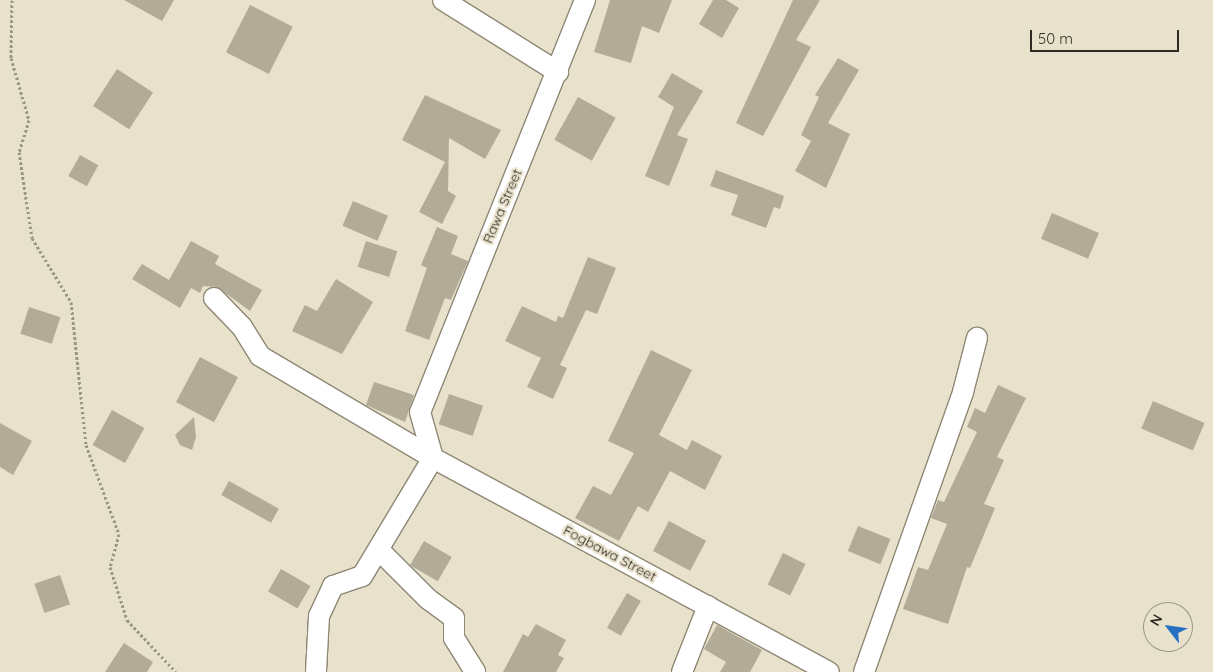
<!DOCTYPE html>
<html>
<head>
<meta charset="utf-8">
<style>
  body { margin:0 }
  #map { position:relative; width:1213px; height:672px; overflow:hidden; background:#e8e1cc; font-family:Quicksand,sans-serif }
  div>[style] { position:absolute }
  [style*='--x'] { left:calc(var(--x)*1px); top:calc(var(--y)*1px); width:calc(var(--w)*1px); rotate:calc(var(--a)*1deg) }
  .building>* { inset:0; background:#b2ab97; transform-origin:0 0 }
  .path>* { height:3px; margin-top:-1.5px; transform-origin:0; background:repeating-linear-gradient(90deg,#9a9585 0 2.5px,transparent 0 5px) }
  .roads { filter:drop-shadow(1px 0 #8e8774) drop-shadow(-1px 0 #8e8774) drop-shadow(0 1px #8e8774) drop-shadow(0 -1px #8e8774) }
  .minor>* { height:20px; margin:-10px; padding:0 10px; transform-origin:10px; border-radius:10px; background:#fff }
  span { translate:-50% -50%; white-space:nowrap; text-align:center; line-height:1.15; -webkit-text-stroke:4.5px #e8e1cc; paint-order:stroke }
  .street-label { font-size:14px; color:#2e2b23 }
  .north { position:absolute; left:1143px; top:602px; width:50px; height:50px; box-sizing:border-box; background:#e8e1cc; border:1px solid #9e9888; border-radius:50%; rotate:300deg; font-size:14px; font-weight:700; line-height:20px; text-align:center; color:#2e2b23 }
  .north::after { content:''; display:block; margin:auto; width:18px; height:22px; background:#2570c0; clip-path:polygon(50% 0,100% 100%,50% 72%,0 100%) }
  .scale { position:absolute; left:1030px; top:30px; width:149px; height:22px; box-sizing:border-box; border:2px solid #2e2b23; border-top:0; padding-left:6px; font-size:15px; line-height:18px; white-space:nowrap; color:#2e2b23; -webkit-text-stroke:4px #e8e1cc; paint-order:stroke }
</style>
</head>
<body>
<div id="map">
  <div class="building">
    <i style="clip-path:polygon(124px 0,174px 0,162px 21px)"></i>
    <i style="clip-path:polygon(610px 0,672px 0,659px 33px,642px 26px,631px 63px,594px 52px)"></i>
    <i style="clip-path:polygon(713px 0,726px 0,739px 8px,722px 38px,699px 24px)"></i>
    <i style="clip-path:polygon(793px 0,820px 0,796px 40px,811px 47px,763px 136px,736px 123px)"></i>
    <i style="left:250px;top:5px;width:48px;height:53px;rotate:27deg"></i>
    <i style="clip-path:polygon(838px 58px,859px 70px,828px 123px,850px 134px,826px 188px,795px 171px,811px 141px,801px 135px,819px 97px,815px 95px)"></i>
    <i style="left:117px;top:69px;width:43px;height:44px;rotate:33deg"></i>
    <i style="clip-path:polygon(672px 73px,703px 91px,677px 135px,688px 139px,669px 186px,645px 176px,674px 107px,658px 97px)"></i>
    <i style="clip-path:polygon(425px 95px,501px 130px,485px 159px,449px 138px,448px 191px,456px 196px,442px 224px,419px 212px,445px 162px,402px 140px)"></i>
    <i style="left:578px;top:97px;width:43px;height:49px;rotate:29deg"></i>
    <i style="left:80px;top:155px;width:21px;height:24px;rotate:29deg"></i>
    <i style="clip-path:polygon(716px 170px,784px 196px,780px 209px,774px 207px,766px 228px,731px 215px,738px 195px,710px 186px)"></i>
    <i style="left:353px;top:201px;width:38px;height:27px;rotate:23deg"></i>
    <i style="left:1052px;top:213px;width:51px;height:28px;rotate:23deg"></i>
    <i style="clip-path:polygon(437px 227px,458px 236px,451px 254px,468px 261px,451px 300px,445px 298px,429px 340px,405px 331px,427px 268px,421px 265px)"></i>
    <i style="clip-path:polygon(191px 241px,219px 256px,215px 264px,262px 290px,250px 311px,217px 287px,203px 286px,200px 293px,191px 288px,180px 308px,132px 279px,142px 264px,169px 280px)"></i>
    <i style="left:366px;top:241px;width:33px;height:27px;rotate:18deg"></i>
    <i style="clip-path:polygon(588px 257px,616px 268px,597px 314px,586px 310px,560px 365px,567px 368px,553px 399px,527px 387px,541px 358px,505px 341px,522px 306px,556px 322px,558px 316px,563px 318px)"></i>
    <i style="clip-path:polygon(336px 279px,373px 302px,342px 354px,292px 331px,305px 305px,317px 311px)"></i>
    <i style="left:29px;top:307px;width:33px;height:28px;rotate:18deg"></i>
    <i style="clip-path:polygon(651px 350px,692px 370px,659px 435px,687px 450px,692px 440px,722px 456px,705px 490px,670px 471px,648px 512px,638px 506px,619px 541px,575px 518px,593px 486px,611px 495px,634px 453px,608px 441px)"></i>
    <i style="left:200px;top:357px;width:43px;height:51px;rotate:28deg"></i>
    <i style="clip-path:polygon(374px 382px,414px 395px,405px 422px,366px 405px)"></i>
    <i style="clip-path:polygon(998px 385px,1026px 398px,997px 457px,1004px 460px,984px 504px,995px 508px,970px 568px,967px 567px,948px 624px,903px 609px,918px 567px,928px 570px,947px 524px,931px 518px,938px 500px,944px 502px,977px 432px,967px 427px,975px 408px,985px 413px)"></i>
    <i style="left:449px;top:394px;width:36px;height:32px;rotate:19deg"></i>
    <i style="left:1153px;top:401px;width:56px;height:30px;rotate:23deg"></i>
    <i style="left:112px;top:410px;width:37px;height:40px;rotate:29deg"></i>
    <i style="clip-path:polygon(194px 417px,196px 437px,192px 450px,180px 445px,175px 435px)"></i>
    <i style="clip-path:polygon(0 423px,32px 441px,13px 475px,0 467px)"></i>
    <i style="left:229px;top:481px;width:57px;height:16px;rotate:29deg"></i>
    <i style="left:669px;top:521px;width:42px;height:34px;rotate:28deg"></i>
    <i style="left:858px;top:526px;width:35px;height:27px;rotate:22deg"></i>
    <i style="left:424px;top:541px;width:32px;height:28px;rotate:30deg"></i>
    <i style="left:783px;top:553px;width:25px;height:35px;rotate:26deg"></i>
    <i style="left:281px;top:569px;width:34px;height:26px;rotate:30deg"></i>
    <i style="left:60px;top:575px;width:31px;height:27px;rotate:71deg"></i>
    <i style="left:627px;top:593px;width:16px;height:40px;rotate:30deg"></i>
    <i style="clip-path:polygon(536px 624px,566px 640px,558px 655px,564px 658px,556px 672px,503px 672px,523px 634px,528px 637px)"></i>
    <i style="clip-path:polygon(717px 625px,762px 650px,750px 672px,720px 672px,726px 662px,704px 649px)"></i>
    <i style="clip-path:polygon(124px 643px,153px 662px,147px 672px,105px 672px)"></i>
  </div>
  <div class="path">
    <i style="--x:12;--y:0;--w:58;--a:91"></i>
    <i style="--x:11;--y:58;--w:65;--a:73.8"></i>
    <i style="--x:29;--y:120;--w:34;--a:107"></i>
    <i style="--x:19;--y:152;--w:87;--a:81.4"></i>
    <i style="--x:32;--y:238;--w:75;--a:58.6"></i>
    <i style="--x:71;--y:302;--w:144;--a:84"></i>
    <i style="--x:86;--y:445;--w:95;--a:69.7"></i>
    <i style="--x:119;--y:534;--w:34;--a:105"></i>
    <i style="--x:110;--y:567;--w:56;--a:72.2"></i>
    <i style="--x:127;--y:620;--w:71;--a:46.7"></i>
  </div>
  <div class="roads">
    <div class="minor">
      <i style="--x:443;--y:0;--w:136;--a:32.1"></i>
      <i style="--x:585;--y:0;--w:444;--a:111.8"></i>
      <i style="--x:420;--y:412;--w:48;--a:74.2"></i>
      <i style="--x:433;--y:458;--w:450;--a:28.4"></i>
      <i style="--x:214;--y:298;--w:40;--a:46"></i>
      <i style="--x:242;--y:327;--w:34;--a:58"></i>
      <i style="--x:260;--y:356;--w:201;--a:30.5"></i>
      <i style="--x:433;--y:458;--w:138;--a:121"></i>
      <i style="--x:362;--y:576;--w:31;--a:161"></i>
      <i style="--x:333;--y:586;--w:33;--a:115"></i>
      <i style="--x:319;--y:616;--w:56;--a:93.1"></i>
      <i style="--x:379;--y:550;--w:69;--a:45"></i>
      <i style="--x:428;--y:599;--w:32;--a:36"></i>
      <i style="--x:454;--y:618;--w:20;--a:90"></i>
      <i style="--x:454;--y:638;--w:40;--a:58"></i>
      <i style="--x:682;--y:672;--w:71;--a:-68.5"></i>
      <i style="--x:864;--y:672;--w:297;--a:-70.5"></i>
      <i style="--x:963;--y:392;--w:56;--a:-75.5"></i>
    </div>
  </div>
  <div class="street-label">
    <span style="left:502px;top:206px;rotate:-67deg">Rawa Street</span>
    <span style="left:610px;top:553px;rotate:28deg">Fogbawa Street</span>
  </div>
  <div class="north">N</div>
  <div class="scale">50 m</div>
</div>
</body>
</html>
